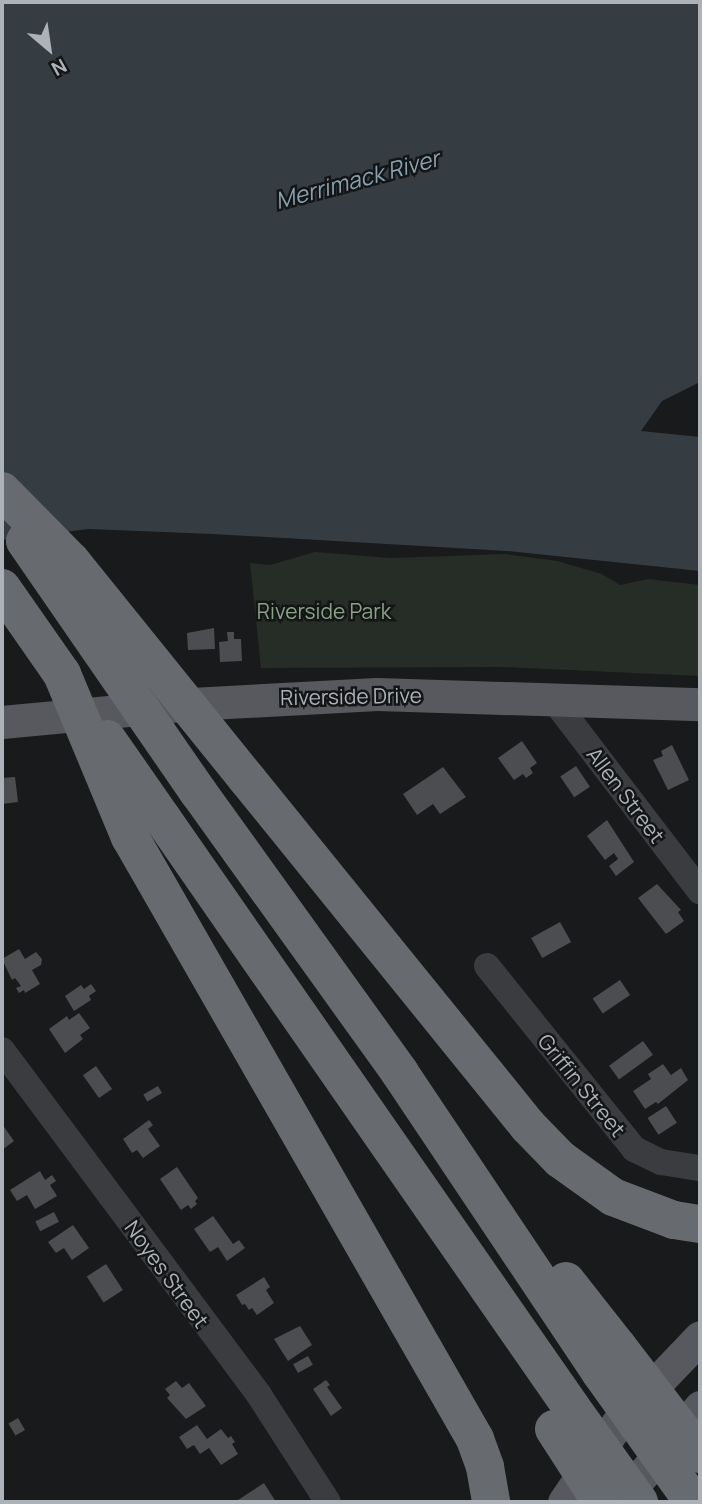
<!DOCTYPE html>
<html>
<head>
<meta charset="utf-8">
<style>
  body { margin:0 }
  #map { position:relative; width:702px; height:1504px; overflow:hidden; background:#191a1b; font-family:Manrope,sans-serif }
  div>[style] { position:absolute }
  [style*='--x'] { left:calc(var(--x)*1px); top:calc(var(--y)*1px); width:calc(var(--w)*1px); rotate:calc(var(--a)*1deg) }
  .green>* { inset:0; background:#262d26 }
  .water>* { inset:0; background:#353d43 }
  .building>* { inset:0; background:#4b4d50; transform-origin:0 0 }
  .minor>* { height:26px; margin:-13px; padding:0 13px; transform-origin:13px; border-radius:13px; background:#3b3c40 }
  .major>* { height:33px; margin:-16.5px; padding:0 16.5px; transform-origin:16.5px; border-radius:16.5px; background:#57595e }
  .highway>* { height:38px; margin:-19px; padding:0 19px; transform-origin:19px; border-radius:19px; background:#676b70 }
  .highway-bridge>* { height:38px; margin:-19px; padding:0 19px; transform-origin:19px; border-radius:19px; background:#676b70 }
  span { translate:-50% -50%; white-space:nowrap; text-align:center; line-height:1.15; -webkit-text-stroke:5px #141516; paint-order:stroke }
  .park-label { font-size:21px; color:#88a287 }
  .street-label { font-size:21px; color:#adb2b9 }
  .water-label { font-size:23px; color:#89a2b0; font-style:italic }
  .frame { position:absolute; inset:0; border:4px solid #adb2b9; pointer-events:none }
  .north { position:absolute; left:14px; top:14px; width:70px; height:70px; -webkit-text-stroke:5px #141516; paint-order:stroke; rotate:151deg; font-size:19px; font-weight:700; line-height:28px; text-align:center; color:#adb2b9 }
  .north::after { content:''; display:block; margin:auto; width:24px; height:32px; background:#adb2b9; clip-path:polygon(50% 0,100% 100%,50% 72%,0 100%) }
</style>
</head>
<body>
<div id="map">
  <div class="green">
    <i style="clip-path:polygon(315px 552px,390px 558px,505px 554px,557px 561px,602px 574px,620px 585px,648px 579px,700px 585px,700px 676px,500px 667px,261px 668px,250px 563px,270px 565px)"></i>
  </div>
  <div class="water">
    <i style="clip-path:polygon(2px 2px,700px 2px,700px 382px,662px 401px,641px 431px,700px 437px,700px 571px,507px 551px,213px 534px,88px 529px,2px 540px)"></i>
  </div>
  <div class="building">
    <i style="clip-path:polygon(214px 628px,215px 649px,188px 650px,187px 633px)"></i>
    <i style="clip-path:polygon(227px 632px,234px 632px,234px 639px,241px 639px,242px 661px,220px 662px,219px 642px,228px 641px)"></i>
    <i style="clip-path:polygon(522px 741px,537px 763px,530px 768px,533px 773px,526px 778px,523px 774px,514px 780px,498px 758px)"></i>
    <i style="clip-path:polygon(672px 745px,689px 780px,668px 790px,653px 760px,663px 756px,661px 751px)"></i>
    <i style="left:576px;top:766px;width:25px;height:19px;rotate:56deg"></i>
    <i style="clip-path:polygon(443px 767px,466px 797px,440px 814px,433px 804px,417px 815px,403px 794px)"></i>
    <i style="clip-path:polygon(15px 777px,18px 802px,2px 804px,2px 778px)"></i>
    <i style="clip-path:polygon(607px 820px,634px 862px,616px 876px,609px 866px,618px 859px,614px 853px,605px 860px,587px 836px)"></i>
    <i style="clip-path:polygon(657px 884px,681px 910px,678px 912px,684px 921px,666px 934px,638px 898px)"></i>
    <i style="left:560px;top:922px;width:23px;height:33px;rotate:61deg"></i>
    <i style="clip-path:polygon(19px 949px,25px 959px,36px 952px,42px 959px,41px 965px,32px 970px,40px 984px,25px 993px,24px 990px,19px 993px,16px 988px,21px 986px,15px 978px,12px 980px,2px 959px)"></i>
    <i style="left:620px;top:980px;width:18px;height:33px;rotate:56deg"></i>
    <i style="clip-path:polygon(91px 984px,96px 991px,89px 996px,91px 1000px,74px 1011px,65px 996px,81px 985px,84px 989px)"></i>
    <i style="clip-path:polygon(79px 1013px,90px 1028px,80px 1035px,83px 1039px,65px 1053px,49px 1029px,67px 1016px,69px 1020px)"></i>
    <i style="left:643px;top:1041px;width:17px;height:42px;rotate:54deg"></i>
    <i style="clip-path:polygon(663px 1064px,671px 1075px,681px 1068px,688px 1080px,658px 1104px,656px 1102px,645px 1109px,633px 1091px,651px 1079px,648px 1074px)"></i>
    <i style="left:96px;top:1066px;width:28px;height:16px;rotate:55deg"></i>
    <i style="left:158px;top:1086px;width:8px;height:17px;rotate:60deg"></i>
    <i style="left:666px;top:1106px;width:20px;height:22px;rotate:57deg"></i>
    <i style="clip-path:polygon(149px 1120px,153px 1125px,148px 1129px,160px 1146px,143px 1158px,137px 1150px,132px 1153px,123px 1139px)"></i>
    <i style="clip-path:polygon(2px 1124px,14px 1141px,2px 1150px)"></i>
    <i style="clip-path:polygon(177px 1167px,198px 1198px,195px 1201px,197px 1204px,191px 1209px,188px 1205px,181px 1210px,160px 1179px)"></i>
    <i style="clip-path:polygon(40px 1171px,45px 1180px,52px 1175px,56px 1181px,50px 1185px,57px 1196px,35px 1209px,27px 1195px,17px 1201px,10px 1190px)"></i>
    <i style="left:54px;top:1212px;width:11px;height:21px;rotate:63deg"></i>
    <i style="clip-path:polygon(213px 1216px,233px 1244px,239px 1240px,245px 1248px,227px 1261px,218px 1247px,210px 1252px,194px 1229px)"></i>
    <i style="clip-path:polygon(73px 1225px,89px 1248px,72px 1260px,64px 1248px,56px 1253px,48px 1242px)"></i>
    <i style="left:106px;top:1264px;width:31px;height:23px;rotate:57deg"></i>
    <i style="clip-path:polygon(264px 1277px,270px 1287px,266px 1290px,274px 1303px,257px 1315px,252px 1308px,249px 1310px,245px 1304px,242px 1305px,236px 1295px)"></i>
    <i style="clip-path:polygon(300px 1326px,312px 1345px,288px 1361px,274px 1339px)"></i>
    <i style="left:308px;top:1356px;width:10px;height:17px;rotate:61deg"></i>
    <i style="clip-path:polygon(326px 1380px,330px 1385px,327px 1387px,342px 1408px,331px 1416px,313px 1389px)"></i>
    <i style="clip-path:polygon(176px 1381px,182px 1388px,189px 1383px,206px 1406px,186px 1419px,167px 1398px,170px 1395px,165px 1389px)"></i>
    <i style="left:18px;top:1418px;width:14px;height:11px;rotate:60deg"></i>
    <i style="clip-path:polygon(197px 1425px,207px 1439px,221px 1429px,228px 1438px,231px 1436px,235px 1442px,232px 1444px,238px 1454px,221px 1465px,209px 1448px,200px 1454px,194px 1445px,187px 1449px,179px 1437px)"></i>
    <i style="clip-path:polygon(264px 1483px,276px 1502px,235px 1502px)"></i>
  </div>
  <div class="minor">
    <i style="--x:553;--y:699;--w:242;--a:52.6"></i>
    <i style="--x:487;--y:966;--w:235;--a:51.2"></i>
    <i style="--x:634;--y:1149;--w:30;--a:26"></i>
    <i style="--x:661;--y:1162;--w:39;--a:9"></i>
    <i style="--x:2;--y:1050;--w:430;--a:53.3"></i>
    <i style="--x:259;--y:1395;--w:127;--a:57.2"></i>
  </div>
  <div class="major">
    <i style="--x:2;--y:722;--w:190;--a:-5.4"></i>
    <i style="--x:191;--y:704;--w:186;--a:-3.1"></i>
    <i style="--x:377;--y:694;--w:323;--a:1.8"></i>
    <i style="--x:564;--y:1502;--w:94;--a:-55.8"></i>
    <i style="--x:617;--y:1424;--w:120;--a:-46.3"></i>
    <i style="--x:619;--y:1502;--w:125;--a:-49.5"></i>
  </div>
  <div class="highway">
    <i style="--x:2;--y:588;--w:105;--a:55.1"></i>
    <i style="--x:247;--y:779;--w:447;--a:51"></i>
    <i style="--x:528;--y:1126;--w:46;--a:45.9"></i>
    <i style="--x:560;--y:1159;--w:65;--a:35.6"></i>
    <i style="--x:613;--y:1197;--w:65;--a:20.7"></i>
    <i style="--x:674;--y:1220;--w:26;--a:9"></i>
    <i style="--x:199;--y:793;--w:345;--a:54.3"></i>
    <i style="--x:400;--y:1073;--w:360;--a:56.2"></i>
    <i style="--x:162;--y:818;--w:717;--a:55.22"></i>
    <i style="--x:130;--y:837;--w:694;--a:60.18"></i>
    <i style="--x:475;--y:1439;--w:30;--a:70"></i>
    <i style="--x:485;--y:1467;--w:36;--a:80"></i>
    <i style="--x:566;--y:1281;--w:84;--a:51.8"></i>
  </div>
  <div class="highway-bridge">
    <i style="--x:2;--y:491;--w:98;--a:45.4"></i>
    <i style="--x:71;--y:561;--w:280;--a:51.1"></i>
    <i style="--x:25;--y:541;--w:306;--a:55.4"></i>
    <i style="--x:62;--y:674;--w:177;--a:67.4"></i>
    <i style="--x:107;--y:739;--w:96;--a:55.2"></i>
    <i style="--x:618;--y:1347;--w:135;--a:52.5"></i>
    <i style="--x:600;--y:1372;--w:160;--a:54.4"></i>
    <i style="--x:571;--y:1407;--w:117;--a:54.4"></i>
    <i style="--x:554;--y:1429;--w:87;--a:57.2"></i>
  </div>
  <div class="park-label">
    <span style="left:324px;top:611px">Riverside Park</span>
  </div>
  <div class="street-label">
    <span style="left:351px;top:696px;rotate:-1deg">Riverside Drive</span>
    <span style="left:626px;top:795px;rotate:53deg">Allen Street</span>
    <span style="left:582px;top:1085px;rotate:51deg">Griffin Street</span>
    <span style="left:167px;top:1274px;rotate:54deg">Noyes Street</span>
  </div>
  <div class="water-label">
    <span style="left:357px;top:179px;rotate:-15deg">Merrimack River</span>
  </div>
  <div class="frame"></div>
  <div class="north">N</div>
</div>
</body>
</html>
